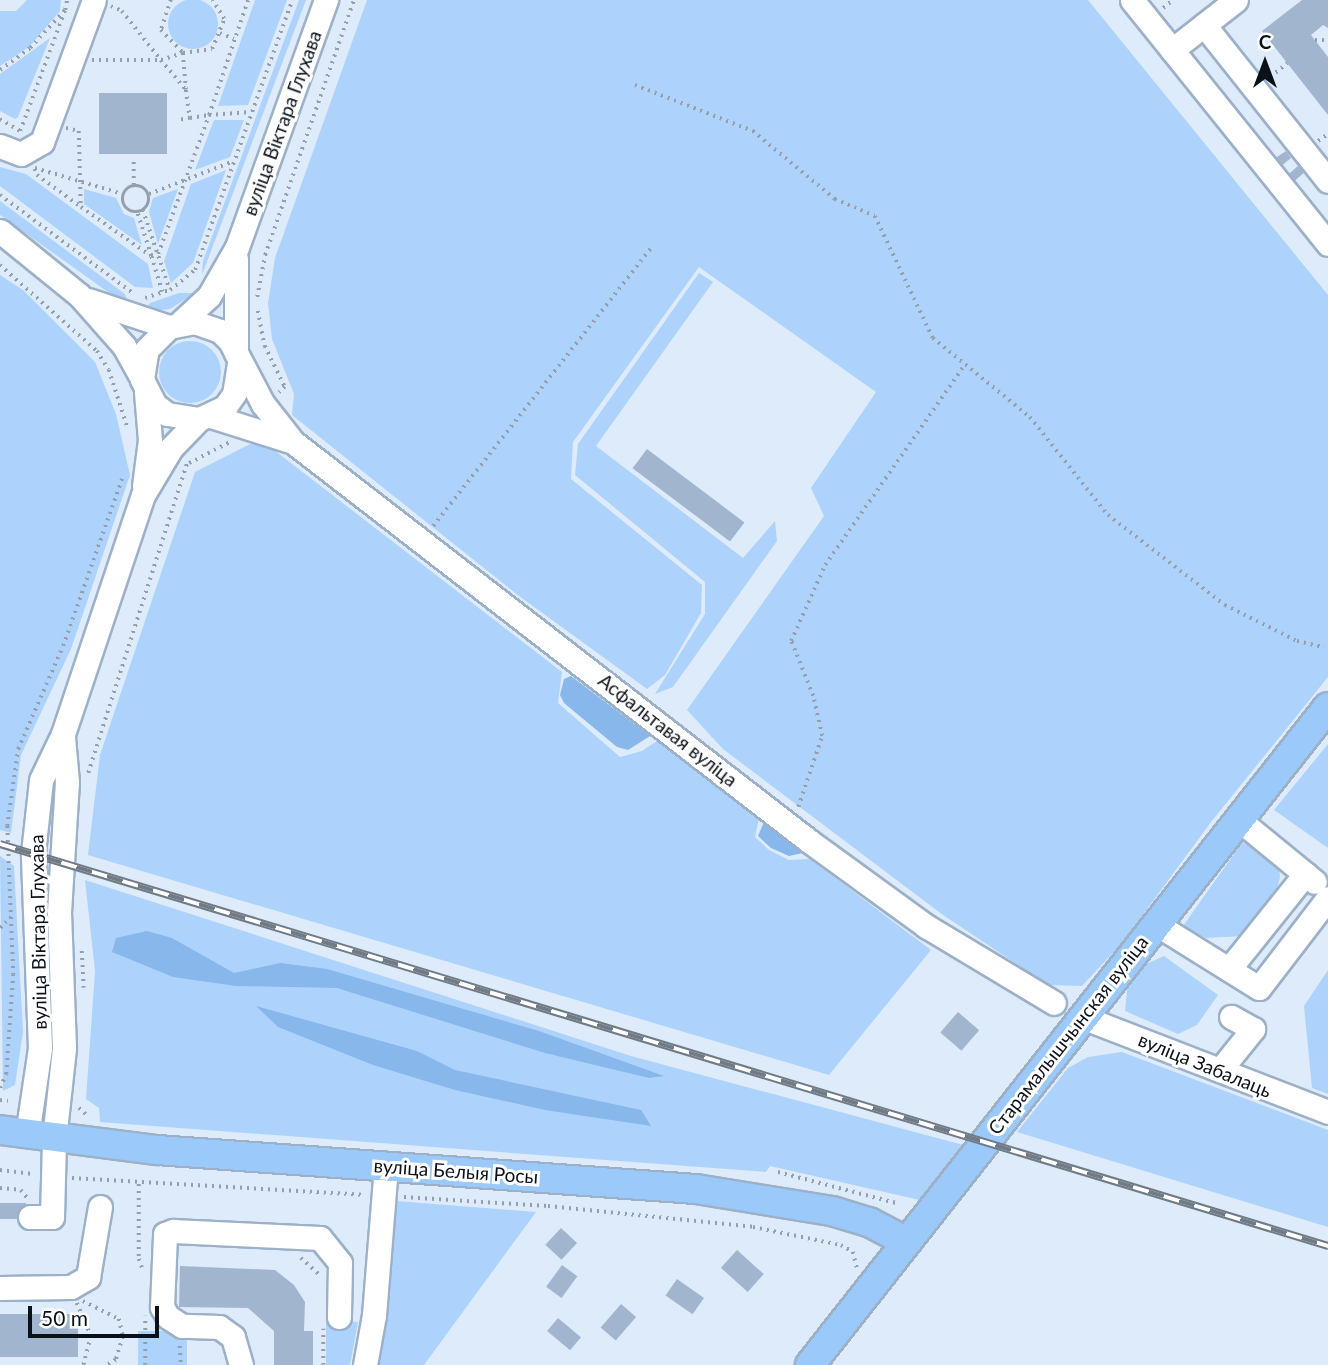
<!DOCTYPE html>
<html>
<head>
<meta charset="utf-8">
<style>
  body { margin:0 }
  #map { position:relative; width:1328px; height:1365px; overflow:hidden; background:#deebfa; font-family:Lato,sans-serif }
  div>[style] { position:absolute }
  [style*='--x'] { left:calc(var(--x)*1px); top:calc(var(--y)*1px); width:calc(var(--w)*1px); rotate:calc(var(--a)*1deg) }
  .green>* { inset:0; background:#add3fc; transform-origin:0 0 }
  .round { border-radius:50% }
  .forest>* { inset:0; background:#87b7eb }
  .building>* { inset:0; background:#a1b6ce; transform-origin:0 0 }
  .path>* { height:3.5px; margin-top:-1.75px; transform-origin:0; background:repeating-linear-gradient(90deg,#949fab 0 2px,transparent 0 7px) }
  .path>.ring { margin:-1.75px; padding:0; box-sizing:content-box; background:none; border:3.5px solid #949fab; border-radius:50% }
  .roads { filter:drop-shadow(2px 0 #9cb1c8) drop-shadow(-2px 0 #9cb1c8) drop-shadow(0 2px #9cb1c8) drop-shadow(0 -2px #9cb1c8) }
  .minor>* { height:23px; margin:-11.5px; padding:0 11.5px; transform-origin:11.5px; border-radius:11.5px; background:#fff }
  .major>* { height:28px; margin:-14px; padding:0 14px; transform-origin:14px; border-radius:14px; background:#9ac9fa }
  .rail>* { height:8px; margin-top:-4px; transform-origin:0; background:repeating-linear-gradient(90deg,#fff 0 16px,#717b86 0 32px); box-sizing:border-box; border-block:2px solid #717b86 }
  span { translate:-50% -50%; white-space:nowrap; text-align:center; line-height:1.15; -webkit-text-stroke:6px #fff; paint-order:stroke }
  .street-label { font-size:19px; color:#0a1119 }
  .north { position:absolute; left:1230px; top:28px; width:70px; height:70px; -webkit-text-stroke:5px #fff; paint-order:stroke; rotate:0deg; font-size:19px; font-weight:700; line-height:28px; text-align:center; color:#0a1119 }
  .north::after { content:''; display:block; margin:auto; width:24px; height:32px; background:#0a1119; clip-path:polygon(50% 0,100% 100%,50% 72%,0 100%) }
  .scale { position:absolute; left:28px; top:1306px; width:131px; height:32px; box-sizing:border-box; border:4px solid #0a1119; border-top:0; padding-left:9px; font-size:21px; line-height:24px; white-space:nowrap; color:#0a1119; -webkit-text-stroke:5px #fff; paint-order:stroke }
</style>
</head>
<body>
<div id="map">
  <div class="green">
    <i class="round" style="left:168px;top:-1px;width:50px;height:50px"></i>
    <i style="clip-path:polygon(27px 0,61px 0,60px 11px,29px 47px,0 66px,0 11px,16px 11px)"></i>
    <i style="clip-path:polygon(255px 0,287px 0,248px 105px,218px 106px)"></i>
    <i style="clip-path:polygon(299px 0,306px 0,202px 275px,203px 261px)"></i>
    <i style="clip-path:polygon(367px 0,1088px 0,1328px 295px,1328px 677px,1211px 822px,1123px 942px,1082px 986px,1048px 985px,943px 915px,723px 749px,687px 710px,824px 516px,811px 488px,876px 392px,699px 267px,573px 442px,571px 479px,702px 585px,701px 613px,665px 675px,647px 689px,519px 596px,292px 415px,294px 394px,272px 339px,268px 303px,275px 258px)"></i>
    <i style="clip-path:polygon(50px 38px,18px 117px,15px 119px,0 111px,0 74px)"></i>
    <i style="clip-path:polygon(214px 120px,244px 120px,230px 157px,195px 170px)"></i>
    <i style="clip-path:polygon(0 167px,26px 174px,148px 264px,153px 288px,135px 287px,0 186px)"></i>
    <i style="clip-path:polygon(226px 170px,193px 263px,171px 283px,164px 261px,191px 184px)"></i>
    <i style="clip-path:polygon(84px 189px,116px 198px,124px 214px,134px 218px,142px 245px,84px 204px)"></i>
    <i style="clip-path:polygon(178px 189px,158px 244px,149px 212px,153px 198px)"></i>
    <i style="clip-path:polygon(0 201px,125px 294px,129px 307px,0 215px)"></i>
    <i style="clip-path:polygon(699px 273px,713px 282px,596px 446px,743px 558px,775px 521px,777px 541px,673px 687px,655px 694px,705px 614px,705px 582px,575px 475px,578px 444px)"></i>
    <i style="clip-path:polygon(0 275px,23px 290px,95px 362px,116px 414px,130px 475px,71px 649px,21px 755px,11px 833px,0 830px)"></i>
    <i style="clip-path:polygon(179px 293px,195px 293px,170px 309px,143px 312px,150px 303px)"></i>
    <i class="round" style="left:159px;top:341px;width:62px;height:62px"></i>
    <i style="clip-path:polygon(254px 442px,274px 450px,562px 672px,558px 703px,620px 757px,642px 751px,657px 741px,759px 819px,755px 837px,769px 850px,789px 860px,810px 859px,931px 950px,829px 1075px,88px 855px,100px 755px,195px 472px)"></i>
    <i style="clip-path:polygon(1328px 744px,1328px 848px,1274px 810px)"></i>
    <i style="clip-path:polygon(1250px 842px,1279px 861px,1280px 878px,1273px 902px,1245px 936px,1206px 938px,1183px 926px,1241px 844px)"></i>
    <i style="clip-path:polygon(0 856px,14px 866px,23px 1032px,15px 1085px,3px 1091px)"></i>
    <i style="clip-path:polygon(85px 880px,631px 1056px,967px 1146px,924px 1201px,770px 1166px,766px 1172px,100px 1122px,99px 1108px,86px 1099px,95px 971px)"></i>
    <i style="clip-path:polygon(1164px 956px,1218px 995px,1197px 1025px,1178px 1034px,1125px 1011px,1127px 990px,1146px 964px)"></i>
    <i style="clip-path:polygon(1328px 970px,1328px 1094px,1312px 1088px,1304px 1006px)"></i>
    <i style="clip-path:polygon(1122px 1052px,1328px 1130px,1328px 1227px,1017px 1132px,1068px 1068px,1088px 1057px)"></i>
    <i style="clip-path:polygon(396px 1201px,536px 1212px,424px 1365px,377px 1365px)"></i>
    <i style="clip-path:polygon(326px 1320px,358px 1322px,350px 1365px,326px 1365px)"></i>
    <i style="left:138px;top:1331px;width:49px;height:34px"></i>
  </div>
  <div class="forest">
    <i style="clip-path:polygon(571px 676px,650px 736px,628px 750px,617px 747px,564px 703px,560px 695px,564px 679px)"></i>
    <i style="clip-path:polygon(764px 822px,780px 832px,803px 853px,789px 856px,771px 848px,758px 836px)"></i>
    <i style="clip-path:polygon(147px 931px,172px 938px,234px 973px,280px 963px,327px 969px,539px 1031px,664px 1076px,649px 1078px,545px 1053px,337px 988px,236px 986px,173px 977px,112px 952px,116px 938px)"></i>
    <i style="clip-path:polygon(256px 1006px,417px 1051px,455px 1070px,641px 1110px,651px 1126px,545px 1110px,455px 1090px,373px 1065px,278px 1027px)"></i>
  </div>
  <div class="building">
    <i style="clip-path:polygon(1302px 0,1328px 0,1328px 28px,1323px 25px,1311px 35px,1328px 57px,1328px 115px,1262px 31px)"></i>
    <i style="left:99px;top:93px;width:68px;height:61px"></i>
    <i style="clip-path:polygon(1286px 151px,1291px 158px,1280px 167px,1274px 159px)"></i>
    <i style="left:1298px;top:166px;width:9px;height:14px;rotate:49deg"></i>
    <i style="left:647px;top:449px;width:122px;height:24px;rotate:37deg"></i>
    <i style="left:958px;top:1012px;width:28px;height:27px;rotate:41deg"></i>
    <i style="left:0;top:1203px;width:26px;height:16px"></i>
    <i style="left:561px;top:1228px;width:22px;height:23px;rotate:43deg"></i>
    <i style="left:737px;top:1250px;width:36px;height:24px;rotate:42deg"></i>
    <i style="left:562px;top:1265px;width:19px;height:27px;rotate:36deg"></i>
    <i style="clip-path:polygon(180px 1266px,275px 1270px,294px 1285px,305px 1302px,304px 1331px,313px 1331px,313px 1365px,274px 1365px,274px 1331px,248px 1308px,179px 1307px)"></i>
    <i style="left:677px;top:1279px;width:33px;height:20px;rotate:35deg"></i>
    <i style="left:621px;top:1304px;width:20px;height:31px;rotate:41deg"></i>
    <i style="left:0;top:1314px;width:78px;height:43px"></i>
    <i style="left:558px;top:1318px;width:30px;height:17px;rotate:40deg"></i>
  </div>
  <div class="path">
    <i style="--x:171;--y:0;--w:32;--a:108"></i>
    <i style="--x:161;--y:30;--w:32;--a:46"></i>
    <i style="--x:183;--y:53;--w:29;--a:-8"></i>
    <i style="--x:212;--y:49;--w:32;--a:-68"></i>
    <i style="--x:224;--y:19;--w:22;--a:-122"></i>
    <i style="--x:111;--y:6;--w:12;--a:24"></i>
    <i style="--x:122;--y:11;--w:63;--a:51.5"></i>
    <i style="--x:161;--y:60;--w:23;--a:-18"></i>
    <i style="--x:183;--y:53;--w:37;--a:85"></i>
    <i style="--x:1163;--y:8;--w:13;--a:-39"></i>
    <i style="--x:220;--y:33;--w:15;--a:23"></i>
    <i style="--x:1315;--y:40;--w:13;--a:0"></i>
    <i style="--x:92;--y:60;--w:69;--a:0"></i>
    <i style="--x:161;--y:60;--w:39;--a:50"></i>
    <i style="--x:186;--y:90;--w:28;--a:82"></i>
    <i style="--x:190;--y:118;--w:13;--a:167"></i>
    <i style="--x:0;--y:70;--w:37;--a:-36"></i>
    <i style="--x:30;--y:48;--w:52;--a:-47.4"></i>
    <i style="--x:65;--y:10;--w:10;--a:-79"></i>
    <i style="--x:1270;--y:77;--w:22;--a:-39"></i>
    <i style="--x:635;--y:85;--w:127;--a:21.3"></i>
    <i style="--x:753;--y:131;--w:107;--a:39.7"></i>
    <i style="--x:835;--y:199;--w:43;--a:23"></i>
    <i style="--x:875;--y:216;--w:135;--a:64.6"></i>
    <i style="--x:933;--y:338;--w:125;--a:39.2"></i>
    <i style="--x:1030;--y:417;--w:125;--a:51.5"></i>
    <i style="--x:1108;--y:515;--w:148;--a:37.6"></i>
    <i style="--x:1225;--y:605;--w:80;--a:26.6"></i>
    <i style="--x:1297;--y:641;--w:28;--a:13"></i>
    <i style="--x:190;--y:118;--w:19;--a:-9"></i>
    <i style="--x:209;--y:115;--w:121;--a:-71.3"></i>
    <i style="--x:0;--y:119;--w:23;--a:31"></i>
    <i style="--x:20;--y:131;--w:129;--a:-69.6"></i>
    <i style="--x:66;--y:128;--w:13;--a:13"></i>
    <i style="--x:79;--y:131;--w:76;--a:88.5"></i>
    <i style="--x:81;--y:207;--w:85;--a:35"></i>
    <i style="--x:151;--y:256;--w:46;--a:-107.7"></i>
    <i style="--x:1318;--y:141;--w:12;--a:-35"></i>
    <i style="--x:134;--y:162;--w:23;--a:90"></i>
    <i style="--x:35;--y:168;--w:92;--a:16.5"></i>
    <i style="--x:35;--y:169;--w:6;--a:72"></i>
    <i style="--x:37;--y:175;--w:54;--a:36"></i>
    <i class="ring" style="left:123px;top:186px;width:22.5px;height:22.5px"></i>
    <i style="--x:149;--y:194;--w:88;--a:-21.3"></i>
    <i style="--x:0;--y:195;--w:165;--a:36.4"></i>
    <i style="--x:143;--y:210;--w:84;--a:71.4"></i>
    <i style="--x:0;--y:265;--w:130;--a:41.6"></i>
    <i style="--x:97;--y:351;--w:22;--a:58"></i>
    <i style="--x:109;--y:370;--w:62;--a:72.1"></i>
    <i style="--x:162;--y:292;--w:38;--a:-107"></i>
    <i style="--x:151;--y:256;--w:7;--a:-16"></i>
    <i style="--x:158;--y:254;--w:148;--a:-69.9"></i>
    <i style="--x:209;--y:115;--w:42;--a:-4.1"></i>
    <i style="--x:257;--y:297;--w:43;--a:-79.2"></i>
    <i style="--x:265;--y:255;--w:270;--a:-70.8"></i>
    <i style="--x:145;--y:298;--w:26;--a:-18"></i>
    <i style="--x:170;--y:290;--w:32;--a:-39"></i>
    <i style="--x:195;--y:270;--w:287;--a:-70.2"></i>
    <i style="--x:258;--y:311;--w:36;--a:79"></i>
    <i style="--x:265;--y:346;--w:46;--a:64"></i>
    <i style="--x:285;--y:387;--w:8;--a:135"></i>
    <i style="--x:189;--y:463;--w:46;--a:-27.1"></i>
    <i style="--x:433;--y:526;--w:355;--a:-51.9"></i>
    <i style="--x:88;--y:773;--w:326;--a:-72.3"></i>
    <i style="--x:798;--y:807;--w:75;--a:-71.3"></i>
    <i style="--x:822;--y:736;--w:41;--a:-102.7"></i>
    <i style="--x:813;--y:696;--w:59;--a:-111.8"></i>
    <i style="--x:791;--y:641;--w:83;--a:-65.9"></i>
    <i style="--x:825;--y:565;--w:245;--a:-55.1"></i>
    <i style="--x:0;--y:928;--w:17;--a:-45"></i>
    <i style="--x:82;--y:951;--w:37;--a:87"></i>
    <i style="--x:0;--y:1088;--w:15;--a:-67"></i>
    <i style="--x:6;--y:1074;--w:99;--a:-86"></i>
    <i style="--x:13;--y:975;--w:149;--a:-92.3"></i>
    <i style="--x:7;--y:826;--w:78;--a:-81.9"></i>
    <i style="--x:18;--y:749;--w:112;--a:-66.4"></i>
    <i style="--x:63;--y:646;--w:180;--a:-70.6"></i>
    <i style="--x:0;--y:1100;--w:8;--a:7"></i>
    <i style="--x:79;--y:1108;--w:13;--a:42"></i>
    <i style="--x:0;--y:1170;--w:33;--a:7"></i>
    <i style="--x:778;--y:1172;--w:122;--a:14.7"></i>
    <i style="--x:72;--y:1178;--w:292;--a:3.3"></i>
    <i style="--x:139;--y:1184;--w:75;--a:90"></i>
    <i style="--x:0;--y:1188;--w:21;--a:5"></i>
    <i style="--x:21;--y:1190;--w:11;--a:52"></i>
    <i style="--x:404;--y:1197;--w:144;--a:3.6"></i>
    <i style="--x:548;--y:1206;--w:206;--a:5.8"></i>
    <i style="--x:753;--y:1227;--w:90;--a:11.6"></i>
    <i style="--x:841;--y:1245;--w:14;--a:30"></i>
    <i style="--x:853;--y:1252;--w:16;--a:76"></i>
    <i style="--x:301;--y:1258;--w:27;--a:42"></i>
    <i style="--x:139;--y:1259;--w:12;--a:70"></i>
    <i style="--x:83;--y:1301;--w:40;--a:26.6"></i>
    <i style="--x:119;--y:1319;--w:18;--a:77"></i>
    <i style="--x:123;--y:1337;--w:24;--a:107"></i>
    <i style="--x:116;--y:1360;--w:9;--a:148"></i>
    <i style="--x:77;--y:1303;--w:36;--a:67"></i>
    <i style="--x:91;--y:1336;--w:30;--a:104"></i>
    <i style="--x:180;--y:1346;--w:19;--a:87"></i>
    <i style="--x:145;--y:1365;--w:49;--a:-90"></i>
    <i style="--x:323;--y:1365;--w:36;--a:-90"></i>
  </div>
  <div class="roads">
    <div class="minor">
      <i style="--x:1132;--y:0;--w:313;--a:51.2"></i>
      <i style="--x:1204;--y:25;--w:199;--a:51.5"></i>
      <i style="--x:1172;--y:50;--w:81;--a:-38"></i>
      <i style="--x:0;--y:146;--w:22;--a:21"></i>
      <i style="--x:21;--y:154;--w:24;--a:-30"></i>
      <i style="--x:42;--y:142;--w:151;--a:-69.9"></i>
      <i style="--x:0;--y:231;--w:102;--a:39"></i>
      <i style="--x:79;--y:295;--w:68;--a:48.6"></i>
      <i style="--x:124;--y:346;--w:38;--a:61"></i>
      <i style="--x:236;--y:259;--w:94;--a:90"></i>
      <i style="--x:88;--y:300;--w:85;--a:18.4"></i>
      <i style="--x:180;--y:323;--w:40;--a:-43"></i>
      <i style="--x:209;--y:296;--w:56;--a:-60.3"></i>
      <i style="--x:237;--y:247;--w:263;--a:-70.2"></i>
      <i style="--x:239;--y:363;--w:31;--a:99"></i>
      <i style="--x:234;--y:394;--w:16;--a:125"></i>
      <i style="--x:225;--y:407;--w:29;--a:155"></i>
      <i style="--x:199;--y:419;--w:32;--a:-171"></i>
      <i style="--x:167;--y:414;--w:15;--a:-143"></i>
      <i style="--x:155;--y:405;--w:29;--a:-117"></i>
      <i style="--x:142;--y:379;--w:30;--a:-81"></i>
      <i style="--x:147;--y:349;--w:31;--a:-45"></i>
      <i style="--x:169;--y:327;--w:25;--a:-11"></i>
      <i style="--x:194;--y:322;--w:28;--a:19"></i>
      <i style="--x:220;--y:331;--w:14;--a:45"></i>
      <i style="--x:230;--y:341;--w:71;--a:62.4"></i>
      <i style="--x:263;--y:404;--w:48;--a:51.7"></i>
      <i style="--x:293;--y:442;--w:652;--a:37.71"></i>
      <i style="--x:809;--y:841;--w:145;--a:36"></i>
      <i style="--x:926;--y:926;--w:149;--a:31"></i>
      <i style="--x:211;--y:416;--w:83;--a:17.6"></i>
      <i style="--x:144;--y:486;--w:46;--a:-82.6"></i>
      <i style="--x:150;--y:440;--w:48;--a:-94.8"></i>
      <i style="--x:1238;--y:819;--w:99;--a:39.3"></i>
      <i style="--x:1156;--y:924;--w:121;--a:31.9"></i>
      <i style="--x:1259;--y:988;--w:113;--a:-52.5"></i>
      <i style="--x:1229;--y:969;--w:122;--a:-51.3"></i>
      <i style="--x:1082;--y:1017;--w:264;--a:21.1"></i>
      <i style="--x:1220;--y:1070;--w:53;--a:-51.2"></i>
      <i style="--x:1253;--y:1029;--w:25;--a:-151"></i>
      <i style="--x:27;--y:1135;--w:88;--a:-81.5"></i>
      <i style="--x:40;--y:1048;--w:195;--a:-92.1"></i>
      <i style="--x:33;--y:853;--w:73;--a:-83.7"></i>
      <i style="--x:41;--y:780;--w:51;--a:-64.4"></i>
      <i style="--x:63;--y:734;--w:252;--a:-71.5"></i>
      <i style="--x:143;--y:495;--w:55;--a:-59.2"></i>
      <i style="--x:171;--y:448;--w:40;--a:-46"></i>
      <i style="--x:30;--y:1217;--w:22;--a:0"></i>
      <i style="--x:52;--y:1217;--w:78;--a:-88.5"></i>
      <i style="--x:54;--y:1139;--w:92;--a:-83.7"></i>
      <i style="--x:64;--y:1048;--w:136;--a:-92.1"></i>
      <i style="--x:59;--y:912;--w:130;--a:-86.5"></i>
      <i style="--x:67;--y:782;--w:45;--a:-95.1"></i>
      <i style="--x:0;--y:1288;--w:71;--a:-0.8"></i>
      <i style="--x:71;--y:1287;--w:20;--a:-30"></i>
      <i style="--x:88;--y:1277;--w:71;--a:-80.3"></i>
      <i style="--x:241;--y:1365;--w:29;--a:-106"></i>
      <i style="--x:233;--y:1337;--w:17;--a:-144"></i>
      <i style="--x:219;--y:1327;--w:37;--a:-178"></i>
      <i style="--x:182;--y:1326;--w:17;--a:-147"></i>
      <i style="--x:168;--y:1317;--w:12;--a:-121"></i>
      <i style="--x:162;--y:1307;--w:73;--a:-87.6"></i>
      <i style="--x:165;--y:1234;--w:9;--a:-21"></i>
      <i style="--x:173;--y:1231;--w:147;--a:2.7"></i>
      <i style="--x:320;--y:1238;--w:32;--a:51"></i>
      <i style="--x:340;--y:1263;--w:54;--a:91.1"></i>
      <i style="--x:365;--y:1365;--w:51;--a:-79.8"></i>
      <i style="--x:374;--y:1315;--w:150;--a:-85.4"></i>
    </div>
    <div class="major">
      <i style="--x:0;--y:1130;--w:158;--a:7.3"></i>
      <i style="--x:157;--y:1150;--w:540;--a:4.14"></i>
      <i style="--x:696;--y:1189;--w:138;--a:9.2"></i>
      <i style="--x:832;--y:1211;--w:39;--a:17"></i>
      <i style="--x:869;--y:1222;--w:41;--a:27.8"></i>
      <i style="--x:810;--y:1365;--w:837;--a:-51.79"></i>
    </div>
  </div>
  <div class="rail">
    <i style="--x:0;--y:844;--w:1388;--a:16.84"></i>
  </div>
  <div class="street-label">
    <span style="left:282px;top:123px;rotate:-70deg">вуліца Віктара Глухава</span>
    <span style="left:668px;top:730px;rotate:38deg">Асфальтавая вуліца</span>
    <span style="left:38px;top:932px;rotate:-91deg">вуліца Віктара Глухава</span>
    <span style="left:1068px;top:1035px;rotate:-52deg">Старамалышчынская вуліца</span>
    <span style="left:1205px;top:1065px;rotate:22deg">вуліца Забалаць</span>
    <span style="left:456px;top:1171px;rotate:4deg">вуліца Белыя Росы</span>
  </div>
  <div class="north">С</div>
  <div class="scale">50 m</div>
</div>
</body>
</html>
